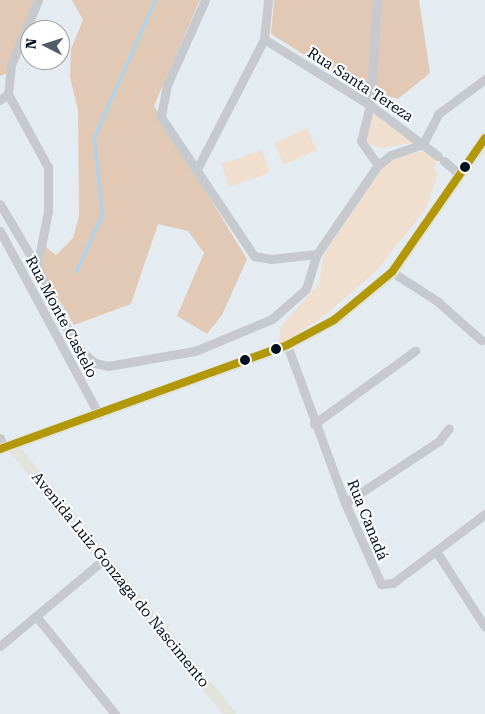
<!DOCTYPE html>
<html>
<head>
<meta charset="utf-8">
<style>
  body { margin:0 }
  #map { position:relative; width:485px; height:714px; overflow:hidden; background:#e4ecf2; font-family:"Roboto Serif",serif }
  div>[style] { position:absolute }
  [style*='--x'] { left:calc(var(--x)*1px); top:calc(var(--y)*1px); width:calc(var(--w)*1px); rotate:calc(var(--a)*1deg) }
  .green>* { inset:0; background:#f0decf; transform-origin:0 0 }
  .forest>* { inset:0; background:#e2c9b6 }
  .stream>* { height:2.5px; margin:-1.25px; padding:0 1.25px; transform-origin:1.25px; border-radius:1.25px; background:#a9d4f1 }
  .minor>* { height:9px; margin:-4.5px; padding:0 4.5px; transform-origin:4.5px; border-radius:4.5px; background:#c6cace }
  .major>* { height:11px; margin:-5.5px; padding:0 5.5px; transform-origin:5.5px; border-radius:5.5px; background:#e1e4da }
  .bus-1>* { height:8px; margin:-4px; padding:0 4px; transform-origin:4px; border-radius:4px; background:#b29809 }
  .dots>* { width:14px; height:14px; translate:-50% -50%; box-sizing:border-box; border:2px solid #fff; border-radius:50% }
  span { translate:-50% -50%; white-space:nowrap; text-align:center; line-height:1.15; -webkit-text-stroke:4px #fff; paint-order:stroke }
  .street-label { font-size:15px; color:#00101f }
  .north { position:absolute; left:20px; top:20px; width:50px; height:50px; box-sizing:border-box; background:#fff; border:1px solid #999fa5; border-radius:50%; rotate:275deg; font-size:14px; font-weight:700; line-height:20px; text-align:center; color:#00101f }
  .north::after { content:''; display:block; margin:auto; width:18px; height:22px; background:#505d69; clip-path:polygon(50% 0,100% 100%,50% 72%,0 100%) }
</style>
</head>
<body>
<div id="map">
  <div class="green">
    <i style="clip-path:polygon(372px 108px,414px 141px,413px 143px,381px 148px,365px 142px)"></i>
    <i style="left:307px;top:128px;width:24px;height:36px;rotate:66deg"></i>
    <i style="left:262px;top:150px;width:24px;height:43px;rotate:71deg"></i>
    <i style="clip-path:polygon(425px 151px,437px 161px,434px 169px,438px 174px,425px 210px,376px 271px,324px 316px,279px 345px,281px 326px,319px 284px,323px 256px,373px 180px,391px 157px)"></i>
  </div>
  <div class="forest">
    <i style="clip-path:polygon(0 0,36px 0,6px 74px,0 76px)"></i>
    <i style="clip-path:polygon(72px 0,200px 0,154px 106px,247px 259px,222px 315px,207px 334px,177px 316px,204px 253px,188px 231px,158px 224px,131px 304px,74px 325px,40px 267px,42px 244px,56px 255px,73px 238px,79px 216px,78px 110px,70px 77px,71px 49px,83px 20px)"></i>
    <i style="clip-path:polygon(274px 0,419px 0,430px 73px,398px 99px,349px 83px,271px 34px)"></i>
  </div>
  <div class="stream">
    <i style="--x:76;--y:271;--w:62;--a:-65.1"></i>
    <i style="--x:102;--y:215;--w:78;--a:-95.9"></i>
    <i style="--x:94;--y:137;--w:150;--a:-66"></i>
  </div>
  <div class="minor">
    <i style="--x:205;--y:0;--w:93;--a:114.1"></i>
    <i style="--x:167;--y:85;--w:33;--a:101"></i>
    <i style="--x:161;--y:117;--w:167;--a:56.2"></i>
    <i style="--x:254;--y:256;--w:17;--a:10"></i>
    <i style="--x:271;--y:259;--w:46;--a:-6.2"></i>
    <i style="--x:377;--y:0;--w:105;--a:93.8"></i>
    <i style="--x:370;--y:105;--w:37;--a:104"></i>
    <i style="--x:361;--y:141;--w:29;--a:55"></i>
    <i style="--x:264;--y:39;--w:125;--a:31.9"></i>
    <i style="--x:370;--y:105;--w:85;--a:36.9"></i>
    <i style="--x:8;--y:94;--w:83;--a:61.3"></i>
    <i style="--x:48;--y:167;--w:44;--a:90"></i>
    <i style="--x:48;--y:211;--w:57;--a:101.1"></i>
    <i style="--x:37;--y:267;--w:88;--a:63.7"></i>
    <i style="--x:76;--y:346;--w:25;--a:42"></i>
    <i style="--x:95;--y:363;--w:13;--a:13"></i>
    <i style="--x:108;--y:366;--w:88;--a:-9.8"></i>
    <i style="--x:195;--y:351;--w:83;--a:-22.6"></i>
    <i style="--x:272;--y:319;--w:45;--a:-41.4"></i>
    <i style="--x:306;--y:289;--w:37;--a:-73"></i>
    <i style="--x:317;--y:254;--w:108;--a:-55.6"></i>
    <i style="--x:378;--y:165;--w:16;--a:-38"></i>
    <i style="--x:391;--y:155;--w:34;--a:-19"></i>
    <i style="--x:423;--y:144;--w:34;--a:-63"></i>
    <i style="--x:438;--y:114;--w:59;--a:-36.7"></i>
    <i style="--x:0;--y:100;--w:10;--a:-37"></i>
    <i style="--x:8;--y:94;--w:29;--a:-84"></i>
    <i style="--x:11;--y:65;--w:70;--a:-67.4"></i>
    <i style="--x:444;--y:161;--w:20;--a:41"></i>
    <i style="--x:196;--y:171;--w:148;--a:-62.7"></i>
    <i style="--x:264;--y:39;--w:39;--a:-84"></i>
    <i style="--x:0;--y:204;--w:71;--a:59.5"></i>
    <i style="--x:0;--y:231;--w:209;--a:61.7"></i>
    <i style="--x:392;--y:272;--w:54;--a:32.8"></i>
    <i style="--x:437;--y:301;--w:59;--a:41.6"></i>
    <i style="--x:287;--y:345;--w:168;--a:69.8"></i>
    <i style="--x:345;--y:503;--w:89;--a:66"></i>
    <i style="--x:381;--y:584;--w:12;--a:-5"></i>
    <i style="--x:393;--y:583;--w:115;--a:-36.9"></i>
    <i style="--x:314;--y:424;--w:125;--a:-35.9"></i>
    <i style="--x:0;--y:438;--w:11;--a:63"></i>
    <i style="--x:345;--y:503;--w:113;--a:-33.4"></i>
    <i style="--x:439;--y:441;--w:16;--a:-52"></i>
    <i style="--x:436;--y:551;--w:90;--a:57.2"></i>
    <i style="--x:36;--y:616;--w:126;--a:51.1"></i>
    <i style="--x:0;--y:646;--w:133;--a:-39.8"></i>
  </div>
  <div class="major">
    <i style="--x:12;--y:446;--w:345;--a:50.9"></i>
    <i style="--x:0;--y:449;--w:305;--a:-19.9"></i>
    <i style="--x:287;--y:345;--w:53;--a:-28"></i>
    <i style="--x:334;--y:320;--w:75;--a:-39.6"></i>
    <i style="--x:392;--y:272;--w:163;--a:-55.2"></i>
  </div>
  <div class="bus-1">
    <i style="--x:0;--y:449;--w:305;--a:-19.9"></i>
    <i style="--x:287;--y:345;--w:53;--a:-28"></i>
    <i style="--x:334;--y:320;--w:75;--a:-39.6"></i>
    <i style="--x:392;--y:272;--w:163;--a:-55.2"></i>
  </div>
  <div class="dots">
    <i style="left:465px;top:167px;background:#00101f"></i>
    <i style="left:276px;top:349px;background:#00101f"></i>
    <i style="left:245px;top:360px;background:#00101f"></i>
  </div>
  <div class="street-label">
    <span style="left:360px;top:85px;rotate:33deg">Rua Santa Tereza</span>
    <span style="left:61px;top:317px;rotate:62deg">Rua Monte Castelo</span>
    <span style="left:367px;top:520px;rotate:68deg">Rua Canadá</span>
    <span style="left:120px;top:580px;rotate:51deg">Avenida Luiz Gonzaga do Nascimento</span>
  </div>
  <div class="north">N</div>
</div>
</body>
</html>
